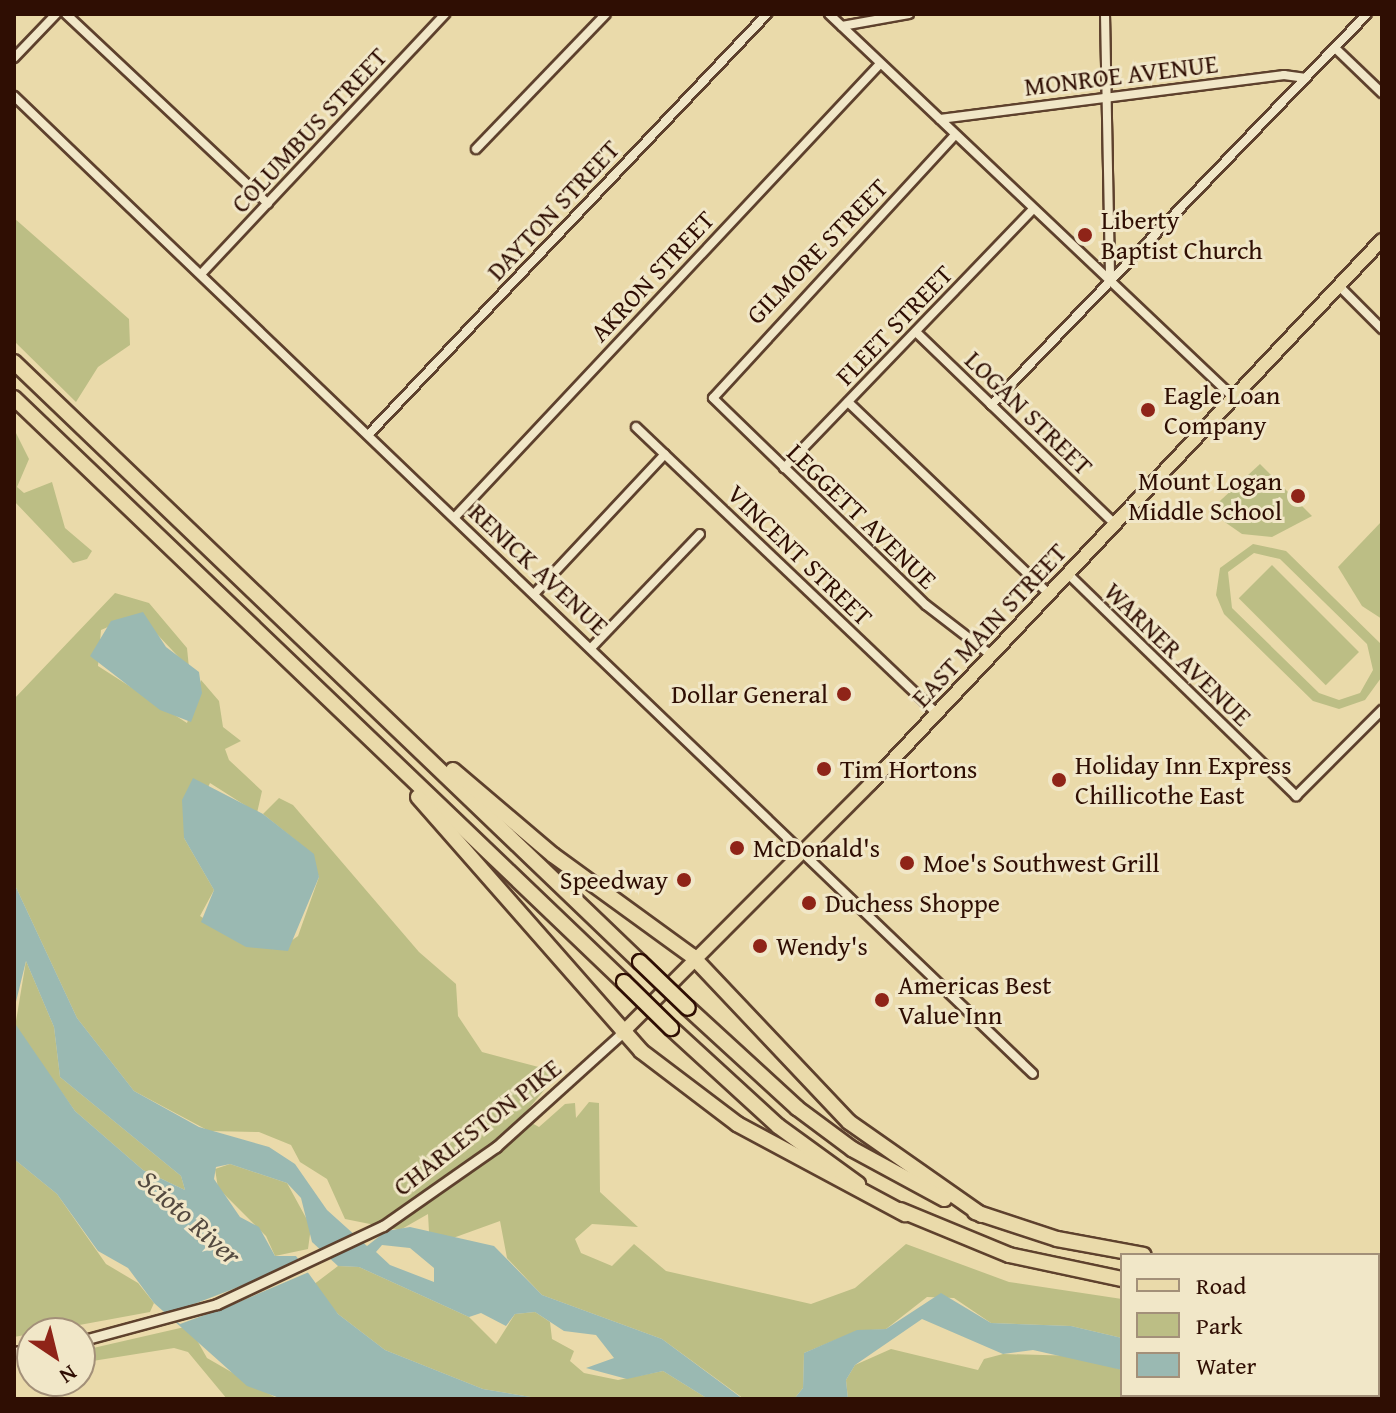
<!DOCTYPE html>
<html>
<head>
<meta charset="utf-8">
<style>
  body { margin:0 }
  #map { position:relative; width:1396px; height:1413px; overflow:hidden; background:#eadaaa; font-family:"Gentium Book Plus",serif }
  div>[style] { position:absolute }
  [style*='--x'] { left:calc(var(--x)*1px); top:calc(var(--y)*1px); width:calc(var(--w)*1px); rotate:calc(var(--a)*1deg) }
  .green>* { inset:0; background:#bcbe85; transform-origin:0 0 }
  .water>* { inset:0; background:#9ab9b2 }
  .pier>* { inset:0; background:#eadaaa }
  .roads { filter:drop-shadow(2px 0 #5e412d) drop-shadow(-2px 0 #5e412d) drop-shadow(0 2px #5e412d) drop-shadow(0 -2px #5e412d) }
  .minor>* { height:8px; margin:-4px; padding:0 4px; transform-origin:4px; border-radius:4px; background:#f1e7c8 }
  .tertiary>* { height:9px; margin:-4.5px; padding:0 4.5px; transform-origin:4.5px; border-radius:4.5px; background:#f1e7c8 }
  .primary>* { height:12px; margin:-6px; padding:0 6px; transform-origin:6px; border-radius:6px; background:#eadaaa }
  .motorway>* { height:14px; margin:-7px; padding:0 7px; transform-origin:7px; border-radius:7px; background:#eadaaa }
  .bridges { filter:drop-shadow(2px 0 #2f0e03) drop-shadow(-2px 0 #2f0e03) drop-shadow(0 2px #2f0e03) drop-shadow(0 -2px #2f0e03) }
  .motorway-bridge>* { height:14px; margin:-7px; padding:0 7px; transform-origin:7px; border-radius:7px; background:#eadaaa }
  .dots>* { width:22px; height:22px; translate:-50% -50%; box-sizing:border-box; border:4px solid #f1e7c8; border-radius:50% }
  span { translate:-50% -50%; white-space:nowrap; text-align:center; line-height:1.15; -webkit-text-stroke:6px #f1e7c8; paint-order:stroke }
  .street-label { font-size:26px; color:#2f0e03 }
  .poi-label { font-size:26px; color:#2f0e03 }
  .left { translate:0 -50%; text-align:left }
  .right { translate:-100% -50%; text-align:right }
  .water-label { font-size:28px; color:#544a40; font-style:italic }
  .frame { position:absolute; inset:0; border:16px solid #2f0e03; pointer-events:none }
  .legend { position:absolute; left:1120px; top:1253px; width:260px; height:144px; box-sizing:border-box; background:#f1e7c8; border:2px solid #a39079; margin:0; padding:10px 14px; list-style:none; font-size:24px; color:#2f0e03 }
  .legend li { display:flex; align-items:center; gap:16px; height:40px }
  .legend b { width:40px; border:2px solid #a39079 }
  .north { position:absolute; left:16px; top:1317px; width:80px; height:80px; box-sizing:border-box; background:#f1e7c8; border:2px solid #a39079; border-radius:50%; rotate:145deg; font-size:22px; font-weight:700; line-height:32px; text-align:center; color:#2f0e03 }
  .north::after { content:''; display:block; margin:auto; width:28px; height:36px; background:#8f2418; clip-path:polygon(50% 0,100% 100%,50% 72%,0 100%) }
</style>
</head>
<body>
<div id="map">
  <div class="green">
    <i style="clip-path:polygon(14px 218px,129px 319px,130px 345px,98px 367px,76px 402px,14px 341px)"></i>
    <i style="clip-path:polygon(14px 429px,29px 459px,17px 487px,24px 493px,52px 482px,65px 528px,92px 551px,87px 559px,73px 563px,14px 501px)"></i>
    <i style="clip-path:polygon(1260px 464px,1312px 516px,1272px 537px,1242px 534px,1209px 511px)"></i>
    <i style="clip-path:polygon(1382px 521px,1382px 619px,1362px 606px,1338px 567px)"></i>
    <i style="clip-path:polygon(evenodd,1253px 544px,1286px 551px,1382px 645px,1381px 678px,1365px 700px,1339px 709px,1313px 701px,1224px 614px,1216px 595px,1220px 568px,1253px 544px,1254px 553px,1280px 559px,1367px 644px,1373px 670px,1360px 693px,1339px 700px,1319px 693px,1232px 608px,1228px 572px,1254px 553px)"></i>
    <i style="left:1272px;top:565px;width:123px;height:47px;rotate:45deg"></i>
    <i style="clip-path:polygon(115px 593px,149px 603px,187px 648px,189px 668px,138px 614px,101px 630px,98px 666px,187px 723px,201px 680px,219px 701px,223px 727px,241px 741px,225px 749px,229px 760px,262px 791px,257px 813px,210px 783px,184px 838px,214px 890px,200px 916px,246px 946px,280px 949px,298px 936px,319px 877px,304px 847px,263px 814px,279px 798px,293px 805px,419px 952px,456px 984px,458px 1016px,482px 1052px,550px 1070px,551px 1082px,525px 1113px,530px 1122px,539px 1127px,565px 1104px,575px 1103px,576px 1118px,589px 1102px,599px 1103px,600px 1192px,638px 1227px,592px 1224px,575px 1239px,581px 1253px,612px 1266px,634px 1244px,666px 1271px,811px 1304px,855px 1288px,906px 1244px,1009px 1282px,1122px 1299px,1122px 1338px,1071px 1326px,991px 1323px,954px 1298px,927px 1297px,886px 1329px,857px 1331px,804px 1353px,803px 1388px,794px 1399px,744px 1399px,662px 1339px,542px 1295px,507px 1258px,500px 1221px,453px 1238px,429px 1232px,428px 1214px,400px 1230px,345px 1219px,327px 1179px,300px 1162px,291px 1145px,259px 1132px,209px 1131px,134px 1091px,77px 1018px,14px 883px,14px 699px)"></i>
    <i style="clip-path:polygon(26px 961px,54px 1027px,60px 1077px,181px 1176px,185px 1190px,143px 1170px,75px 1111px,15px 1027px)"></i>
    <i style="clip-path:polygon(14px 1159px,57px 1194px,106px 1264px,138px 1283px,154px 1303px,150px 1312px,14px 1337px)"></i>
    <i style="clip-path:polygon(230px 1164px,287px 1183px,311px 1227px,308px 1249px,275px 1256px,266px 1236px,218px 1188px,215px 1169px)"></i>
    <i style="clip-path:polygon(338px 1266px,359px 1267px,469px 1317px,496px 1344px,515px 1314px,535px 1312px,550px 1322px,552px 1339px,574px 1351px,570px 1361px,584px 1373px,618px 1380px,663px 1371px,708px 1399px,543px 1399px,483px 1389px,385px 1350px,338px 1314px,313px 1285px)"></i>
    <i style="clip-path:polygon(189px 1326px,207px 1358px,278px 1399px,227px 1399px,188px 1352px,174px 1348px,80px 1363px,80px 1351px)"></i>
    <i style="clip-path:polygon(891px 1349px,978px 1370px,984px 1359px,1003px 1354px,1079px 1356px,1122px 1370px,1122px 1395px,1202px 1399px,848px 1399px,846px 1380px,855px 1365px)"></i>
  </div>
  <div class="water">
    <i style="clip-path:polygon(143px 612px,166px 647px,199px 672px,202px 693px,191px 722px,160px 710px,90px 656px,111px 621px)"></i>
    <i style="clip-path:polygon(193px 778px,263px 814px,314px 854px,319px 877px,288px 951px,246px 947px,201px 922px,214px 890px,184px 838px,182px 800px)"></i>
    <i style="clip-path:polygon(evenodd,14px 883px,77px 1018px,134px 1091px,199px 1127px,269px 1147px,295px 1164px,327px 1210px,367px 1246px,386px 1231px,410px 1227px,494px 1246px,542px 1295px,662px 1339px,743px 1399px,708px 1399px,663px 1371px,627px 1379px,586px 1368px,614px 1358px,596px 1335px,564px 1331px,535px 1312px,515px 1314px,506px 1326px,481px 1313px,469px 1317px,359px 1267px,338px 1266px,312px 1242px,301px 1198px,287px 1183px,230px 1164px,216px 1167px,214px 1179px,240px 1217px,259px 1227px,275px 1256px,296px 1256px,338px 1314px,385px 1350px,483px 1389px,543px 1399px,282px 1399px,247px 1386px,154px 1303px,128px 1268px,98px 1251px,57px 1194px,14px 1159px,14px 1022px,75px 1111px,143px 1170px,185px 1190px,181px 1176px,60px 1077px,54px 1027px,26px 961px,14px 1010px,14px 883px,382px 1245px,410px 1248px,434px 1268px,434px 1282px,390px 1265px,376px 1252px,382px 1245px)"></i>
    <i style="clip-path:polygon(941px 1293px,991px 1323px,1071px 1326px,1122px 1338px,1122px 1370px,1033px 1350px,1003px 1354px,922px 1319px,855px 1365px,846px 1380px,848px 1399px,794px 1399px,803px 1388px,804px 1353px,857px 1330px,886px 1329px)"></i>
  </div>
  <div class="pier">
    <i style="clip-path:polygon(306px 1261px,316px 1269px,232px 1305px,180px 1324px,168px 1314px)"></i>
  </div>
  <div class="roads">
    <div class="minor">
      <i style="--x:66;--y:14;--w:277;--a:43.2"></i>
      <i style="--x:829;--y:14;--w:560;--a:43.48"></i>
      <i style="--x:1105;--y:14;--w:267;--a:88.9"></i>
      <i style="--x:842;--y:26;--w:68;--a:-10.2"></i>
      <i style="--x:1335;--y:48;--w:65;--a:43.8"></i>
      <i style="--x:14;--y:58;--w:61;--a:-46.3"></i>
      <i style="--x:14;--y:96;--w:1412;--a:43.82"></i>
      <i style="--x:940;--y:119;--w:347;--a:-7.3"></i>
      <i style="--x:1284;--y:75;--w:22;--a:8"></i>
      <i style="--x:955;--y:135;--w:357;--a:132.6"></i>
      <i style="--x:713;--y:398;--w:297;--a:44.2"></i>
      <i style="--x:926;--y:605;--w:82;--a:37.6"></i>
      <i style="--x:476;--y:149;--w:187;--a:-46.1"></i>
      <i style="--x:201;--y:274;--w:357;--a:-46.8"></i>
      <i style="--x:1339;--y:286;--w:61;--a:45"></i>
      <i style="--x:916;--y:332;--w:277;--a:44"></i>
      <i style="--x:848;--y:402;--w:277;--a:43.7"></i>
      <i style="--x:991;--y:405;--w:542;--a:-46.12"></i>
      <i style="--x:636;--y:427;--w:414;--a:43.6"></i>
      <i style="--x:369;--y:434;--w:579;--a:-46.54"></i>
      <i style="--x:784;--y:468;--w:359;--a:-46.1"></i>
      <i style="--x:455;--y:517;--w:621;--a:-46.83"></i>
      <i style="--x:1067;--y:573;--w:320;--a:44.2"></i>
      <i style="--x:1296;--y:796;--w:122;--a:-45"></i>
      <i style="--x:535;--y:593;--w:190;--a:-46.9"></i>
      <i style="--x:592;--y:647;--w:156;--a:-46.3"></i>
    </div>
    <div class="tertiary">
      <i style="--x:80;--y:1341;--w:142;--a:-15.1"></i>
      <i style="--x:217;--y:1304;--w:183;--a:-25.2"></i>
      <i style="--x:383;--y:1226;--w:138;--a:-35"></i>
      <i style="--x:496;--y:1147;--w:170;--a:-42.1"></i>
      <i style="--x:14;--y:1352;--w:18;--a:-9"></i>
    </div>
    <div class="primary">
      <i style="--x:622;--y:1033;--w:351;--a:-45.1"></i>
      <i style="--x:870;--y:784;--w:747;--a:-46.74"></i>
    </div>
    <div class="motorway">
      <i style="--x:14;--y:362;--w:867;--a:43.79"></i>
      <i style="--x:14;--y:398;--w:844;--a:43.75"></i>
      <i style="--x:453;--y:770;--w:131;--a:40.4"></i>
      <i style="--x:553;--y:855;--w:172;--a:36"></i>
      <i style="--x:692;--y:956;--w:228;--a:46.6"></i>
      <i style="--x:849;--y:1122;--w:162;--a:35"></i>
      <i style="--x:418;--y:797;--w:338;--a:48.7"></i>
      <i style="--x:641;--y:1051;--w:121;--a:37.2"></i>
      <i style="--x:737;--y:1124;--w:191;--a:28.2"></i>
      <i style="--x:688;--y:1008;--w:148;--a:42.5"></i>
      <i style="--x:797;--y:1108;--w:69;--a:36.7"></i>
      <i style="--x:852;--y:1149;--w:105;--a:28.5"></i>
      <i style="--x:671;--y:1028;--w:145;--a:42.5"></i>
      <i style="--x:778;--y:1126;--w:99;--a:35.9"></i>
      <i style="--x:900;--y:1210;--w:118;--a:22.4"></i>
      <i style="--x:1009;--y:1255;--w:116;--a:12"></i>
      <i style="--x:975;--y:1212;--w:86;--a:18.2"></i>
      <i style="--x:1057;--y:1239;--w:88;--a:10.4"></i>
      <i style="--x:1378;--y:1276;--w:4;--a:0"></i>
      <i style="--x:1378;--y:1302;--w:4;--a:0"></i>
    </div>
  </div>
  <div class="bridges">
    <div class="motorway-bridge">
      <i style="--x:640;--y:962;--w:66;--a:43.8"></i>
      <i style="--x:624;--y:982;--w:66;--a:44.4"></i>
    </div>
  </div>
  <div class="dots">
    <i style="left:1085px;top:235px;background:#8f2418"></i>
    <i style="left:1148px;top:410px;background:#8f2418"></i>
    <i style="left:1298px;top:496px;background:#8f2418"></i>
    <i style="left:844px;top:694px;background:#8f2418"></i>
    <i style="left:824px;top:769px;background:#8f2418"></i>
    <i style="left:1059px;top:780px;background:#8f2418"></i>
    <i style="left:737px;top:848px;background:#8f2418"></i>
    <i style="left:907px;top:863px;background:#8f2418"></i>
    <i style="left:684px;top:880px;background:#8f2418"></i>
    <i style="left:809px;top:903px;background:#8f2418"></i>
    <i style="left:760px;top:946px;background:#8f2418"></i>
    <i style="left:882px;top:1000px;background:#8f2418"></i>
  </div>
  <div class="street-label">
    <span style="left:1121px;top:75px;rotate:-7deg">MONROE AVENUE</span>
    <span style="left:309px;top:130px;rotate:-47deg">COLUMBUS STREET</span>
    <span style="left:553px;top:210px;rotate:-47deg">DAYTON STREET</span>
    <span style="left:817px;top:251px;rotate:-46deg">GILMORE STREET</span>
    <span style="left:652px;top:276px;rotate:-47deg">AKRON STREET</span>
    <span style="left:894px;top:325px;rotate:-46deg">FLEET STREET</span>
    <span style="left:1029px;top:413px;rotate:44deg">LOGAN STREET</span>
    <span style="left:862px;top:516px;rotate:44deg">LEGGETT AVENUE</span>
    <span style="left:800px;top:555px;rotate:44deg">VINCENT STREET</span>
    <span style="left:539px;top:569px;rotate:43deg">RENICK AVENUE</span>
    <span style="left:989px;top:625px;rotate:-47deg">EAST MAIN STREET</span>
    <span style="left:1178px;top:654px;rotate:44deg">WARNER AVENUE</span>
    <span style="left:477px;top:1127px;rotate:-38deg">CHARLESTON PIKE</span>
  </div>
  <div class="poi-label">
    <span class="left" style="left:1101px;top:235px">Liberty<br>Baptist Church</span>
    <span class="left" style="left:1164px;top:410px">Eagle Loan<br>Company</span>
    <span class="right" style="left:1282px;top:496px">Mount Logan<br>Middle School</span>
    <span class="right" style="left:828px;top:694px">Dollar General</span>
    <span class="left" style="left:1075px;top:780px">Holiday Inn Express<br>Chillicothe East</span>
    <span class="left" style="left:840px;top:769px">Tim Hortons</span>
    <span class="left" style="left:753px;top:848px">McDonald's</span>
    <span class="left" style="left:923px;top:863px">Moe's Southwest Grill</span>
    <span class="right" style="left:668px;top:880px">Speedway</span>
    <span class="left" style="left:825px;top:903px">Duchess Shoppe</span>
    <span class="left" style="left:776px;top:946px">Wendy's</span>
    <span class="left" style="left:898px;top:1000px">Americas Best<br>Value Inn</span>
  </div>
  <div class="water-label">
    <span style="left:190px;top:1217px;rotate:42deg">Scioto River</span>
  </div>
  <div class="frame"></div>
  <ul class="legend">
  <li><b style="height:10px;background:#eadaaa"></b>Road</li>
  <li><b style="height:22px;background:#bcbe85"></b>Park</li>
  <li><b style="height:22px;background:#9ab9b2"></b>Water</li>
  </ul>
  <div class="north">N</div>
</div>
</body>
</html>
